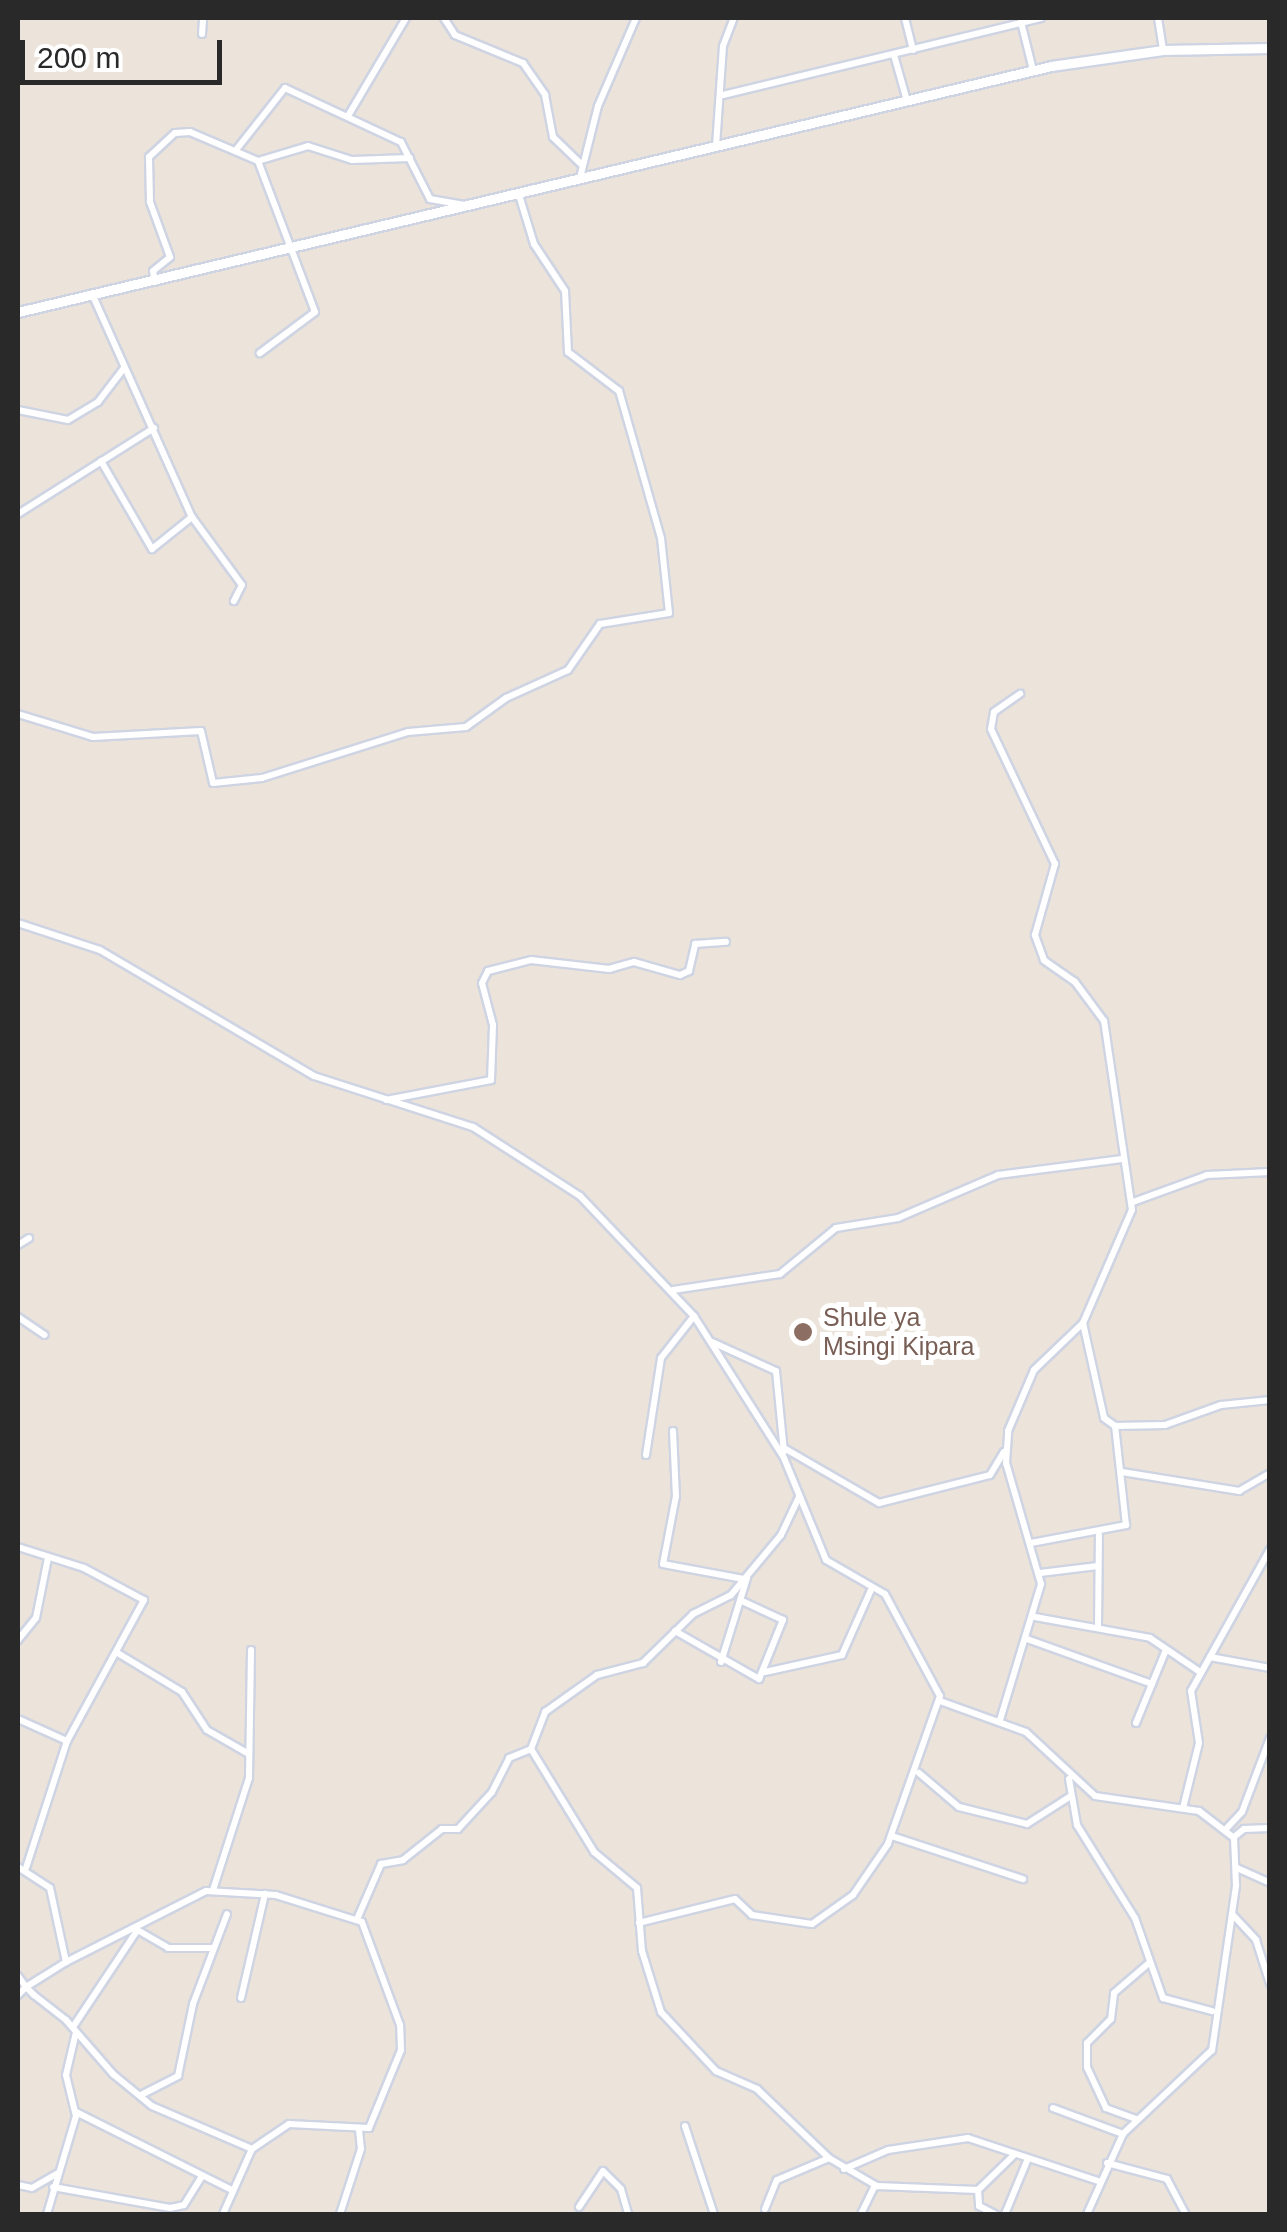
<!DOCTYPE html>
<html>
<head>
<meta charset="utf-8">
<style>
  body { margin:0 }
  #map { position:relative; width:1287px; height:2232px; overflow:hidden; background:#ece4da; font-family:Helvetica,sans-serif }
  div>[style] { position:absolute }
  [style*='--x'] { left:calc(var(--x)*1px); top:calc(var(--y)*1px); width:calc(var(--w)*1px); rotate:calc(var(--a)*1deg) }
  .roads { filter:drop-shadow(2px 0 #cfd4e3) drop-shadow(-2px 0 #cfd4e3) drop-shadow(0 2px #cfd4e3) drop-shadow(0 -2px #cfd4e3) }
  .minor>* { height:6px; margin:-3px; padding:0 3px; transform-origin:3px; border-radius:3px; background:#fff }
  .secondary>* { height:9px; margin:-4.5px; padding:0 4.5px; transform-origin:4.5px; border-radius:4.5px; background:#fff }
  .dots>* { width:28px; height:28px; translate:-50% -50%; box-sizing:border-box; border:5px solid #fff; border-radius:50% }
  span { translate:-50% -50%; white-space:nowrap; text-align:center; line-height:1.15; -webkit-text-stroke:10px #fff; paint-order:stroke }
  .education-label { font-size:25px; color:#785e54 }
  .left { translate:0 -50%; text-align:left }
  .frame { position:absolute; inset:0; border:20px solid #292929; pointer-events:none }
  .scale { position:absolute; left:20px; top:40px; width:202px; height:45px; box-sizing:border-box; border:5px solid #292929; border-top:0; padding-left:12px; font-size:30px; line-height:35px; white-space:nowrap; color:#292929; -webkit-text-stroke:8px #fff; paint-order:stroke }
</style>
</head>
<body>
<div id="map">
  <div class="roads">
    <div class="minor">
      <i style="--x:444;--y:18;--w:20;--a:57"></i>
      <i style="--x:455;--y:35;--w:74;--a:22.4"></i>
      <i style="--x:523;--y:63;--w:39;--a:55"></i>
      <i style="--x:545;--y:95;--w:43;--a:79.2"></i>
      <i style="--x:553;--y:137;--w:39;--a:44"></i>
      <i style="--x:905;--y:18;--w:33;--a:76"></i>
      <i style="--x:1158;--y:18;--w:32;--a:81"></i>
      <i style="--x:1021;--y:22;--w:49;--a:76"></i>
      <i style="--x:202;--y:34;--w:16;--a:-86"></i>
      <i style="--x:894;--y:55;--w:48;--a:74.2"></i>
      <i style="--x:723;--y:95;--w:327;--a:-13.6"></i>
      <i style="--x:348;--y:116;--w:114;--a:-59.4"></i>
      <i style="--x:716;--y:146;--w:100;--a:-86"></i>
      <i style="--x:723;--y:46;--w:30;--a:-69"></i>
      <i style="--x:236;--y:150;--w:79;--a:-51.7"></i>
      <i style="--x:285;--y:88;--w:128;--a:25"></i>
      <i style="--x:401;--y:142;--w:64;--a:63"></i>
      <i style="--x:430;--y:199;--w:35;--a:10"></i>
      <i style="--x:258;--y:161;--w:161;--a:69.3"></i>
      <i style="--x:315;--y:312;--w:69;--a:143.3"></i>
      <i style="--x:580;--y:178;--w:74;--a:-76"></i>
      <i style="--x:598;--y:106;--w:96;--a:-66.6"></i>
      <i style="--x:155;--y:282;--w:11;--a:-100"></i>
      <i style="--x:153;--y:271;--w:22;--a:-39"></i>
      <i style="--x:170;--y:257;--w:59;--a:-110"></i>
      <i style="--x:150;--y:202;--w:45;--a:-91.3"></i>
      <i style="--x:149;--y:157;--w:35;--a:-43"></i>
      <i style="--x:175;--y:133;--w:15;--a:-4"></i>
      <i style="--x:190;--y:132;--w:74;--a:23.1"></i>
      <i style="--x:258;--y:161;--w:52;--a:-16.7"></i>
      <i style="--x:308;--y:146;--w:46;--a:17.7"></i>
      <i style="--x:352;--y:160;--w:58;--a:-2"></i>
      <i style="--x:93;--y:296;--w:242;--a:65.9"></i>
      <i style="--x:192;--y:517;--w:84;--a:53.7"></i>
      <i style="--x:242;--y:585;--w:18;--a:117"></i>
      <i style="--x:18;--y:410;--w:51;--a:11.3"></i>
      <i style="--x:68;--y:420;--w:35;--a:-31"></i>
      <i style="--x:98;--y:402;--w:43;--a:-52.6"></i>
      <i style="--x:101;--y:461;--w:102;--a:59.9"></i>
      <i style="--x:152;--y:549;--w:51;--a:-38.7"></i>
      <i style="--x:18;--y:514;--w:161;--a:-32.3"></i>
      <i style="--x:18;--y:714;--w:78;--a:17"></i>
      <i style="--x:93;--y:737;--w:108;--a:-3.2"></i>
      <i style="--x:201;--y:731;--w:53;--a:77"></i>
      <i style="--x:213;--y:783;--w:49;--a:-5.8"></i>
      <i style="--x:262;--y:778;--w:153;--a:-17.5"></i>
      <i style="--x:408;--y:732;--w:58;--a:-4.9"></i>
      <i style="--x:466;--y:727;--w:49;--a:-35.9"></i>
      <i style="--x:506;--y:698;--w:68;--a:-24.3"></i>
      <i style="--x:568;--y:670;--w:56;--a:-55.2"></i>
      <i style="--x:600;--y:624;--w:70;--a:-9.1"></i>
      <i style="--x:669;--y:613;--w:75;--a:-96.1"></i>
      <i style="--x:661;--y:538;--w:153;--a:-105.9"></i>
      <i style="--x:619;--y:391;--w:64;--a:-142.6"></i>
      <i style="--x:568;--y:352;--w:61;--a:-92.8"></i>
      <i style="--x:565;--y:291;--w:56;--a:-123.4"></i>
      <i style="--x:534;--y:244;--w:51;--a:-107"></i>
      <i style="--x:18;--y:923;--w:86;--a:18.2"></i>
      <i style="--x:100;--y:950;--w:248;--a:30.5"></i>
      <i style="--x:314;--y:1076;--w:167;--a:17.8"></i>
      <i style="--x:473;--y:1127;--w:127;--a:32.8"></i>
      <i style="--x:580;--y:1196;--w:166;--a:46.5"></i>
      <i style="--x:694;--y:1316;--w:168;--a:57.6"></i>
      <i style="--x:784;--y:1458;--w:110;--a:67.6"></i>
      <i style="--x:826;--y:1560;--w:68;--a:30"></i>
      <i style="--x:885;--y:1594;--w:116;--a:61.7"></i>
      <i style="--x:940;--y:1696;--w:157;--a:109.4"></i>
      <i style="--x:888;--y:1844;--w:62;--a:124.5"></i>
      <i style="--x:853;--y:1895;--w:50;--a:144.7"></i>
      <i style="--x:812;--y:1924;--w:61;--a:-171.5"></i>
      <i style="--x:752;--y:1915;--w:23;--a:-137"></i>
      <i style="--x:735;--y:1899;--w:99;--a:166"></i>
      <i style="--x:386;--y:1100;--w:107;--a:-10.8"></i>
      <i style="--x:491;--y:1080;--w:55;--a:-87.9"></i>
      <i style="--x:493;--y:1025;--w:43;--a:-104.7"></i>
      <i style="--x:482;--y:983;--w:13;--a:-63"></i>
      <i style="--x:488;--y:971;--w:44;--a:-14.3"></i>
      <i style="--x:531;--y:960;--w:79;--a:6.6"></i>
      <i style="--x:609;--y:969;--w:26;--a:-16"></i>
      <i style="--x:634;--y:962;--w:48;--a:15.8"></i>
      <i style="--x:680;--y:975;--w:10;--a:-24"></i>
      <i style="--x:689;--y:971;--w:28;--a:-77"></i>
      <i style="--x:695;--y:944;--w:31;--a:-4"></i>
      <i style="--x:1133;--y:1202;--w:79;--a:-20"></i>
      <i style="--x:1207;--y:1175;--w:63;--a:-2.7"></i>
      <i style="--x:18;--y:1245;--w:13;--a:-32"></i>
      <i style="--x:673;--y:1290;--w:108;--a:-8.5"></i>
      <i style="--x:780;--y:1274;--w:72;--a:-39.4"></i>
      <i style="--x:836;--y:1228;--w:63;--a:-9.2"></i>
      <i style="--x:898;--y:1218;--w:109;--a:-23.3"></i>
      <i style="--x:998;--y:1175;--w:125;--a:-7.4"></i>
      <i style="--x:18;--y:1317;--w:32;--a:34"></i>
      <i style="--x:1083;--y:1323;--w:97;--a:77.5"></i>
      <i style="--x:1104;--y:1418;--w:14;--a:36"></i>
      <i style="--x:1115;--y:1426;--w:50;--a:-1.1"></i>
      <i style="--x:1165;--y:1425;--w:59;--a:-19.7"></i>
      <i style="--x:1221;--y:1405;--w:49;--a:-5.8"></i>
      <i style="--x:712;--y:1342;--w:70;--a:24.4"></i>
      <i style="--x:776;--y:1371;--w:81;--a:84.4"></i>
      <i style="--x:673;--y:1431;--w:65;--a:87.4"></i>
      <i style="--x:676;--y:1496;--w:69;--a:100.8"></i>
      <i style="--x:663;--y:1564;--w:82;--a:10.5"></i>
      <i style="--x:784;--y:1448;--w:110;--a:30.1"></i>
      <i style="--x:879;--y:1503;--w:114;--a:-14.2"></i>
      <i style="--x:990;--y:1475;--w:27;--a:-59"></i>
      <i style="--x:646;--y:1455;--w:98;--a:-81.2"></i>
      <i style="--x:661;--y:1358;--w:53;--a:-51.8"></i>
      <i style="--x:1122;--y:1472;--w:119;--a:9.2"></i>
      <i style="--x:1239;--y:1491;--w:36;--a:-30"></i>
      <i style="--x:1031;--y:1543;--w:97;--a:-10.7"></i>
      <i style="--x:1126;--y:1525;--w:100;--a:-96.3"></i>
      <i style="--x:18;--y:1547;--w:69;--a:17.7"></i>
      <i style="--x:84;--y:1568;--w:68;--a:28.1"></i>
      <i style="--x:144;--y:1600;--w:161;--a:118.6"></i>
      <i style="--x:67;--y:1741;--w:133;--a:107.9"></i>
      <i style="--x:1040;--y:1573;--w:58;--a:-6.9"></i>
      <i style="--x:1035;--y:1617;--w:117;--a:10.3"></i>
      <i style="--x:1150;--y:1638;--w:60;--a:34.2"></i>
      <i style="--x:1098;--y:1626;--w:91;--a:-89.4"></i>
      <i style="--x:675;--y:1631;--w:97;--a:29.7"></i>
      <i style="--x:759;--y:1679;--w:64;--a:-67.9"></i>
      <i style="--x:783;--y:1620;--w:47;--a:-155.1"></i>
      <i style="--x:1027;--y:1639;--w:133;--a:19.8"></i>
      <i style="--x:18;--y:1640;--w:28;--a:-51"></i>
      <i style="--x:36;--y:1618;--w:61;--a:-78.7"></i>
      <i style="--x:116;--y:1652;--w:77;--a:31.2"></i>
      <i style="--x:182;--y:1692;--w:45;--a:56.7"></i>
      <i style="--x:207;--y:1730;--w:48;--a:29.7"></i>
      <i style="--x:1210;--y:1657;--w:61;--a:10.4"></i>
      <i style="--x:721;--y:1662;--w:88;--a:-72.8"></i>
      <i style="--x:765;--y:1672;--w:79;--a:-12.4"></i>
      <i style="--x:842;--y:1655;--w:71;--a:-66"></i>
      <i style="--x:940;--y:1701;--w:91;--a:19.8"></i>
      <i style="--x:1026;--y:1732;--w:94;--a:42.8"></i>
      <i style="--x:1095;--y:1796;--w:105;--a:8.2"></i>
      <i style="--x:1199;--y:1811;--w:44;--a:37.6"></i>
      <i style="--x:1234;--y:1838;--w:48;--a:87.6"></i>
      <i style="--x:1236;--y:1886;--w:166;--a:98.3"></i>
      <i style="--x:1212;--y:2050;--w:122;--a:136.7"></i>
      <i style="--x:1123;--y:2134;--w:88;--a:114.2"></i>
      <i style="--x:18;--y:1719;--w:54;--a:24.2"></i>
      <i style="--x:1000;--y:1720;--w:142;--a:-73.2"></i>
      <i style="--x:1041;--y:1584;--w:126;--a:-106.1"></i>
      <i style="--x:1006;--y:1463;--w:32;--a:-86"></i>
      <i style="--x:1008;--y:1431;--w:66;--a:-66.9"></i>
      <i style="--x:1034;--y:1370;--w:68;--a:-43.8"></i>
      <i style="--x:1083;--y:1323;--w:123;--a:-66.6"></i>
      <i style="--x:1132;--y:1210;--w:191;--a:-98.4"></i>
      <i style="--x:1104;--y:1021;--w:49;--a:-126.6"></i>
      <i style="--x:1075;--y:982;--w:38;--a:-145"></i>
      <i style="--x:1044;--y:960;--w:27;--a:-110"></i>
      <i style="--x:1035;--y:935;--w:74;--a:-74.3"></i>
      <i style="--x:1055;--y:864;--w:149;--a:-115.4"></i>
      <i style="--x:991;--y:729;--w:17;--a:-80"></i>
      <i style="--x:994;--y:712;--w:32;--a:-35"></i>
      <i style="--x:1136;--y:1723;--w:79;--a:-67.7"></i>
      <i style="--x:531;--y:1749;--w:121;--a:58.5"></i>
      <i style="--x:594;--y:1852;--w:56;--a:39.9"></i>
      <i style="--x:637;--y:1888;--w:63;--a:85.5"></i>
      <i style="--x:642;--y:1951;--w:64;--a:72.7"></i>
      <i style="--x:661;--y:2012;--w:81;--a:47"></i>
      <i style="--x:716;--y:2071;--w:45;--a:23.7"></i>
      <i style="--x:757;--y:2089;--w:100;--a:43.8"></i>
      <i style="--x:829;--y:2158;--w:56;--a:30.3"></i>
      <i style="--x:877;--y:2186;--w:101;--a:2.3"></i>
      <i style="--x:978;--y:2190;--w:50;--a:-44.2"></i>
      <i style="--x:919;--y:1773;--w:52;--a:40.4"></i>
      <i style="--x:959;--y:1807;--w:70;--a:14"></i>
      <i style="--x:1027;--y:1824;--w:52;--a:-32.5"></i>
      <i style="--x:1069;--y:1779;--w:47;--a:80.1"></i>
      <i style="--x:1077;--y:1825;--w:110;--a:58.1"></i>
      <i style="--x:1135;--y:1918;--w:85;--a:70.7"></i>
      <i style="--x:1163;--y:1998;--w:51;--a:14.9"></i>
      <i style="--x:1183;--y:1808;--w:67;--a:-76.2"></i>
      <i style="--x:1199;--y:1743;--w:53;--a:-98.7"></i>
      <i style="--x:1191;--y:1691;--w:162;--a:-60.9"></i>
      <i style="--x:1226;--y:1829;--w:23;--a:-47"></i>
      <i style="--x:1242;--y:1812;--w:79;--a:-69.3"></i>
      <i style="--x:892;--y:1836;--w:138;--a:18.2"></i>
      <i style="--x:1234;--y:1837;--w:13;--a:-39"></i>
      <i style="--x:1244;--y:1829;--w:26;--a:-2"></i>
      <i style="--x:18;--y:1867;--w:38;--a:33"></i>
      <i style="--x:50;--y:1888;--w:76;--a:77.8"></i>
      <i style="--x:1237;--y:1868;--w:36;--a:24"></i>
      <i style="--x:213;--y:1890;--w:118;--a:-72.2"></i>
      <i style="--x:249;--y:1778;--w:128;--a:-89.1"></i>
      <i style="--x:1233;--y:1915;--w:34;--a:47"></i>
      <i style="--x:1256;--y:1940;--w:46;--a:72.3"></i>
      <i style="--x:358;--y:1917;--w:58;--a:-66.5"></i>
      <i style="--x:381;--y:1864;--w:22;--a:-10"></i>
      <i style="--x:403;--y:1860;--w:50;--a:-38.5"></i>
      <i style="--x:442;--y:1829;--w:16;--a:0"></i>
      <i style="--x:458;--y:1829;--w:50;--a:-47.4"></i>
      <i style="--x:492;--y:1792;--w:38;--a:-63"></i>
      <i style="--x:509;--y:1758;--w:24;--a:-22"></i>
      <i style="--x:531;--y:1749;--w:40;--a:-69"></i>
      <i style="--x:545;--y:1712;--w:64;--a:-35.4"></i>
      <i style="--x:597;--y:1675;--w:48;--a:-14.6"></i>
      <i style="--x:643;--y:1663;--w:70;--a:-44.4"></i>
      <i style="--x:693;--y:1614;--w:42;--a:-26.6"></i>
      <i style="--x:731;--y:1595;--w:78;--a:-50.2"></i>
      <i style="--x:781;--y:1535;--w:42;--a:-64.7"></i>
      <i style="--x:134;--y:1928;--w:39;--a:30"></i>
      <i style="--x:168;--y:1948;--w:44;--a:0"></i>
      <i style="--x:18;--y:1976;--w:14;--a:54"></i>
      <i style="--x:26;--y:1987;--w:11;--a:45"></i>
      <i style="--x:34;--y:1995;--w:41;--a:38"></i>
      <i style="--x:66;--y:2020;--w:72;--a:49"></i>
      <i style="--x:113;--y:2074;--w:50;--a:39.4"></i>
      <i style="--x:152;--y:2106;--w:109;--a:23.3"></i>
      <i style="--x:252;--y:2149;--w:45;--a:-34"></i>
      <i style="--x:289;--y:2124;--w:80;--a:2.9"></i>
      <i style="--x:369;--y:2128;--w:84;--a:-67.7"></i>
      <i style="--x:401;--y:2050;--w:25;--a:-92"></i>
      <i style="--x:400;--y:2025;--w:110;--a:-110.3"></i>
      <i style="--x:362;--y:1922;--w:90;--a:-162.6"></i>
      <i style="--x:276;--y:1895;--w:70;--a:-176.7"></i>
      <i style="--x:206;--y:1891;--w:157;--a:153.1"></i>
      <i style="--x:66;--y:1962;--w:47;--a:148"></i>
      <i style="--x:26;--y:1987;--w:11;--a:135"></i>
      <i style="--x:241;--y:1998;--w:107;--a:-77"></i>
      <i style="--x:73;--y:2027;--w:114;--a:-56.4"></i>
      <i style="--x:141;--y:2095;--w:42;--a:-27.2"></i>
      <i style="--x:178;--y:2076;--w:74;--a:-78.2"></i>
      <i style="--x:193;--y:2004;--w:96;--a:-69.3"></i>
      <i style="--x:1053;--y:2108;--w:75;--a:20.4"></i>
      <i style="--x:76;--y:2112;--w:174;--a:26.6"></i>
      <i style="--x:1136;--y:2119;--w:32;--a:-160"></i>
      <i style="--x:1106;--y:2108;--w:45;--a:-114.9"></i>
      <i style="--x:1087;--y:2067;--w:24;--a:-90"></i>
      <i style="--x:1087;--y:2043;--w:34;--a:-45"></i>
      <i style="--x:1111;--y:2019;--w:26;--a:-83"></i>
      <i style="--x:1114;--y:1993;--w:46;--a:-40.6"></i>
      <i style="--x:685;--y:2126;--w:93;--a:71.8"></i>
      <i style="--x:1107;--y:2163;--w:62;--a:14.9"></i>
      <i style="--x:1167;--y:2179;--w:40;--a:62"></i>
      <i style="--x:844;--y:2169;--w:48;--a:-23.4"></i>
      <i style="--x:888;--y:2150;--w:81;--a:-8.5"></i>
      <i style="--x:968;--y:2138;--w:137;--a:18.3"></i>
      <i style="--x:18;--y:2185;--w:14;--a:12"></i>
      <i style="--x:32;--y:2188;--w:28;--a:-30"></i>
      <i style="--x:53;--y:2187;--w:119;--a:10.2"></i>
      <i style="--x:170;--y:2208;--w:14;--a:-12"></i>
      <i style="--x:184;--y:2205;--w:32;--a:-58"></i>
      <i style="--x:978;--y:2190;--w:16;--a:86"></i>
      <i style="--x:979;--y:2206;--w:18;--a:27"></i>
      <i style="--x:579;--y:2207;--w:43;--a:-56.3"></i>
      <i style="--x:603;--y:2171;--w:25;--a:45"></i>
      <i style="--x:621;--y:2189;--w:26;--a:74"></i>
      <i style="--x:765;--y:2209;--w:31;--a:-68"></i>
      <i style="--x:777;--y:2180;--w:56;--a:-22.9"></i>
      <i style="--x:47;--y:2214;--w:102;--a:-73.5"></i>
      <i style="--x:76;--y:2116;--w:42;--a:-103.7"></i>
      <i style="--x:66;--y:2075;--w:44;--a:-76.9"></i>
      <i style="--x:223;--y:2214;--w:71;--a:-66"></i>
      <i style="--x:340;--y:2214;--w:68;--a:-72.1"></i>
      <i style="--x:361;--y:2149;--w:18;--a:-96"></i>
      <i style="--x:861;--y:2214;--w:32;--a:-64"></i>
      <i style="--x:1005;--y:2214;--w:57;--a:-67.5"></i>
    </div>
    <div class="secondary">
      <i style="--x:18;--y:312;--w:1062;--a:-13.39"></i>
      <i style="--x:1051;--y:66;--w:113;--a:-8.1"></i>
      <i style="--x:1163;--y:50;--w:107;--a:-1.1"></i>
    </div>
  </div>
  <div class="dots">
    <i style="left:803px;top:1332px;background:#8d6e63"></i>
  </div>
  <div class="education-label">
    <span class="left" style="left:823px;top:1332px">Shule ya<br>Msingi Kipara</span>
  </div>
  <div class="frame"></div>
  <div class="scale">200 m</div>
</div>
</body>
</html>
